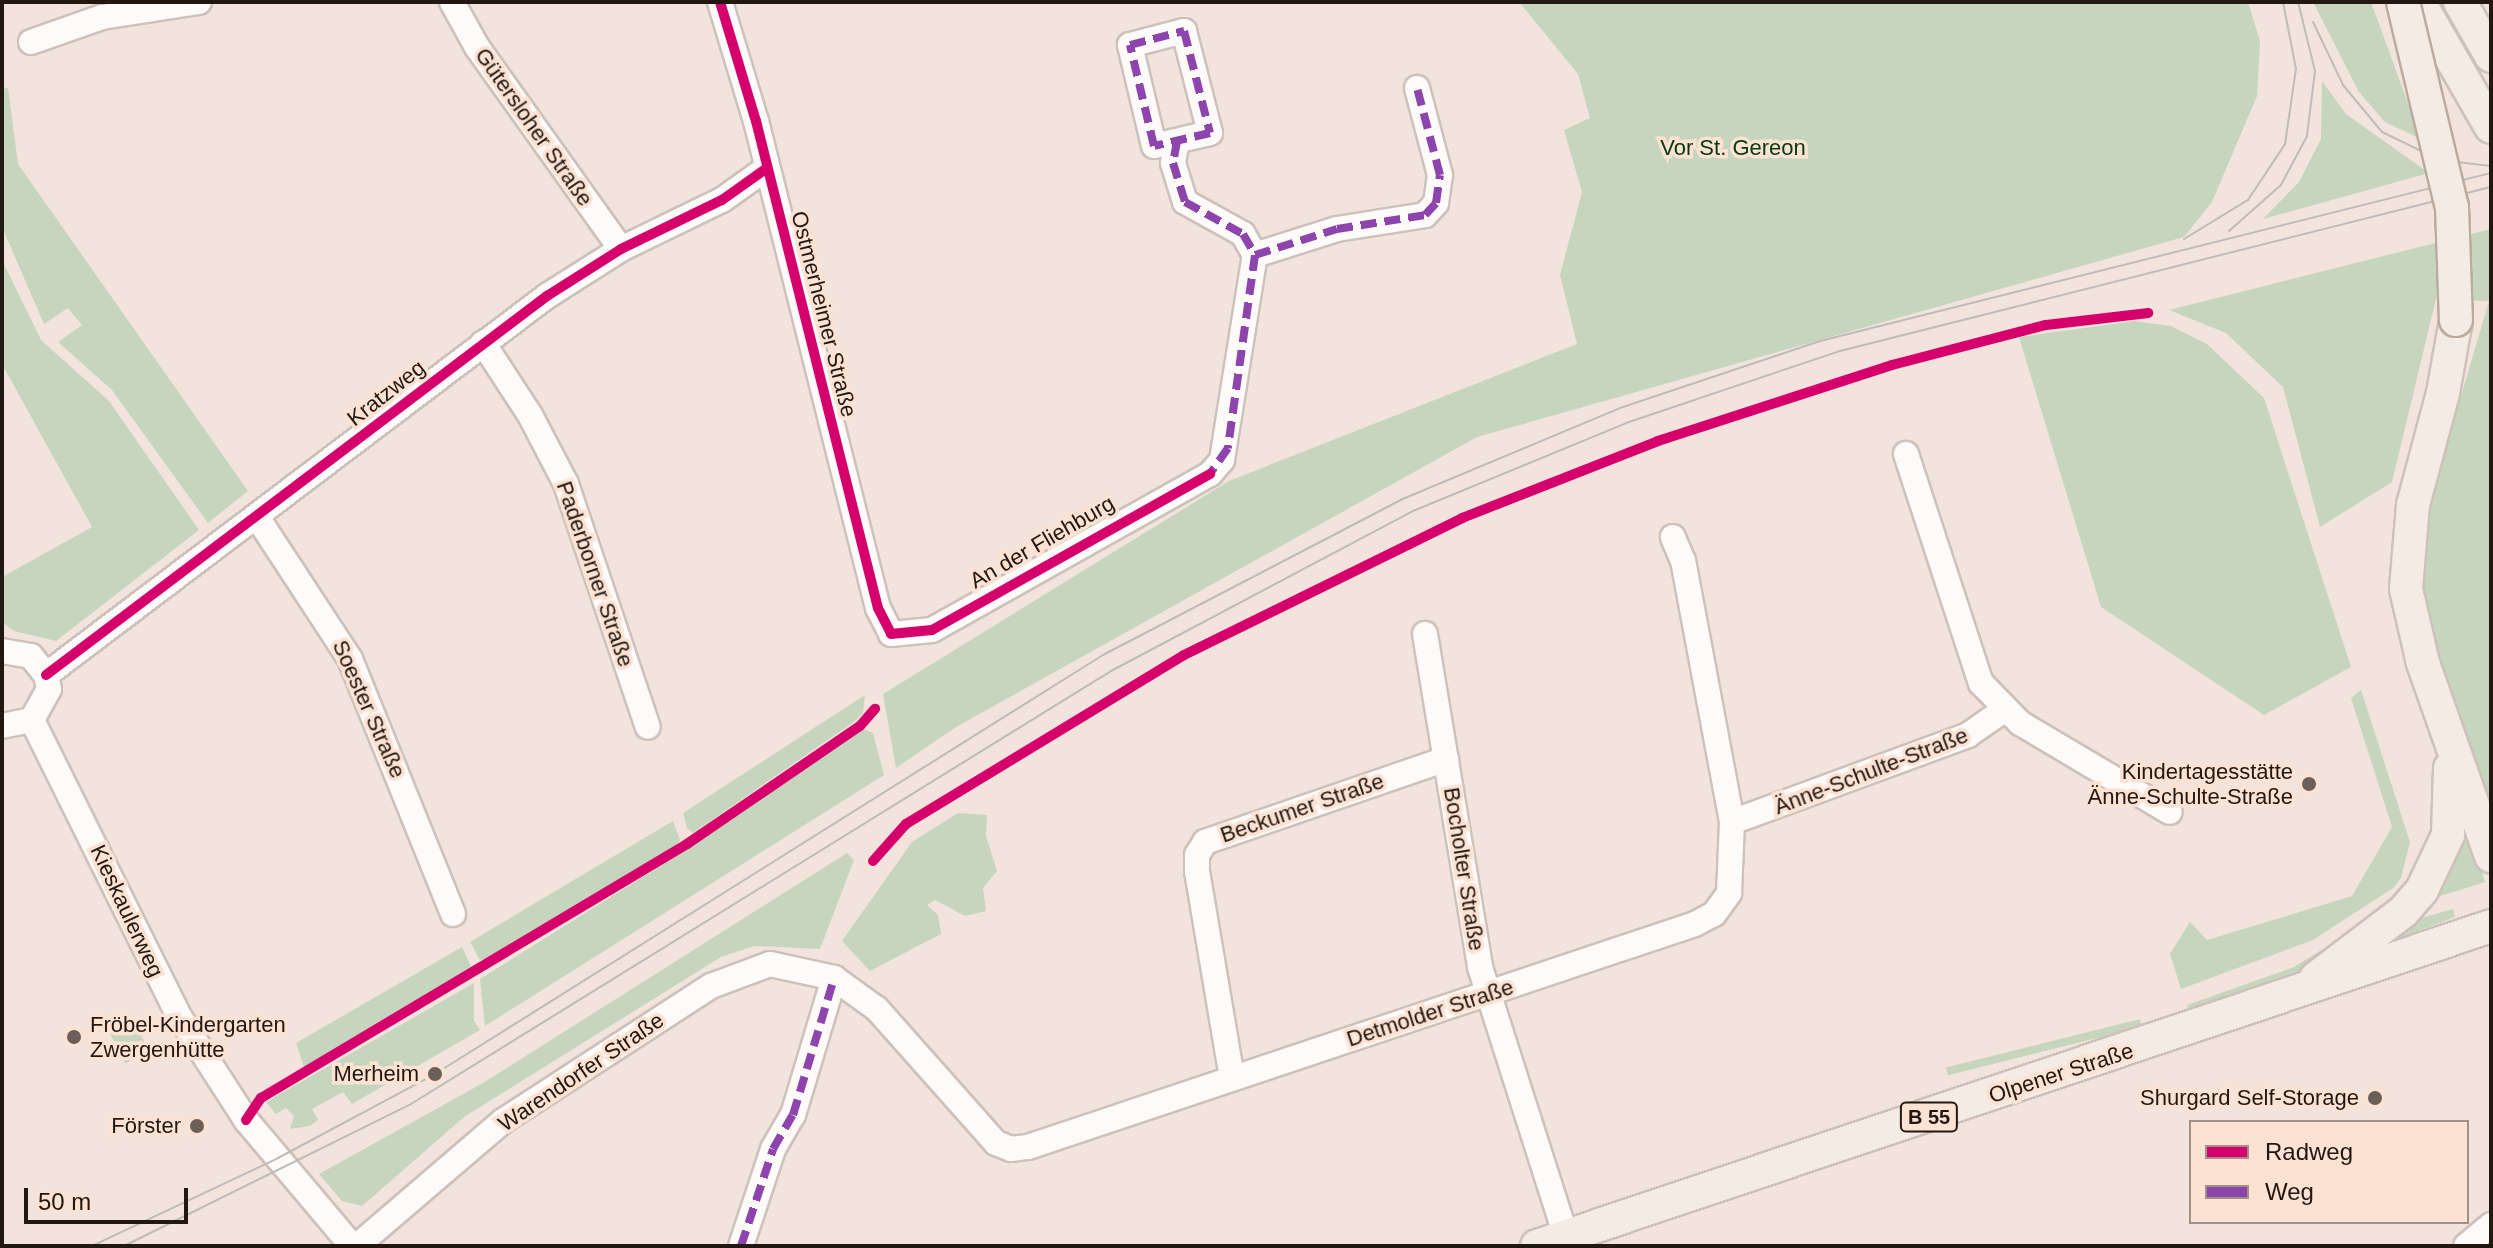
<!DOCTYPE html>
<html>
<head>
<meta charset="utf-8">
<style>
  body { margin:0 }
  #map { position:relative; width:2493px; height:1248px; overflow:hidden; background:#f2e4dc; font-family:Helvetica,sans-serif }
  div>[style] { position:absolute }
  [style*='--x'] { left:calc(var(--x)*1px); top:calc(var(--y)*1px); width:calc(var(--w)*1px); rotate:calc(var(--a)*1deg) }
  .green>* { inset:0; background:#c6d5bd; transform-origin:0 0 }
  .roads { filter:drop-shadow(2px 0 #cdc1ba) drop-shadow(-2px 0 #cdc1ba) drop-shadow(0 2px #cdc1ba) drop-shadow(0 -2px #cdc1ba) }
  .minor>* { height:24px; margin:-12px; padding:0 12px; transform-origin:12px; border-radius:12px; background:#fdfbfa }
  .major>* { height:32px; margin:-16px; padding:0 16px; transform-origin:16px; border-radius:16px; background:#f3ebe4 }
  .tram>* { height:2px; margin:-1px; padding:0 1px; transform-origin:1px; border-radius:1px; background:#bebbb9 }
  .bridges { filter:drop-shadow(2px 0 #bbaa9e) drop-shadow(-2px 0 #bbaa9e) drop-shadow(0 2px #bbaa9e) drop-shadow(0 -2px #bbaa9e) }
  .major-bridge>* { height:32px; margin:-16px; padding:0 16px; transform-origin:16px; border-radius:16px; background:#f3ebe4 }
  .quiet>* { height:8px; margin-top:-4px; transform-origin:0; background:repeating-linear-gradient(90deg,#8e44ad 0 16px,transparent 0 24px) }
  .cycleway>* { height:10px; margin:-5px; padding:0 5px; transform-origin:5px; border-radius:5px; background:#d6006c }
  .dots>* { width:22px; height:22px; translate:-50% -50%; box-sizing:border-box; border:4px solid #fbe2d3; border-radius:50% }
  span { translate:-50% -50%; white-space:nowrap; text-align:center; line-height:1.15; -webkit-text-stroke:7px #fbe2d3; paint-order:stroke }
  .shield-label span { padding:2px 6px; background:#fbe2d3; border:2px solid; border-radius:6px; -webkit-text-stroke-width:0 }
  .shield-label { font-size:20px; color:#221711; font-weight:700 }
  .street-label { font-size:22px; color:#221711 }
  .park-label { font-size:22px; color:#073910 }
  .poi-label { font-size:22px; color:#221711 }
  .right { translate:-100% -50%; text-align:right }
  .left { translate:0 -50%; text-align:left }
  .frame { position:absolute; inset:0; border:4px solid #221711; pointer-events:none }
  .legend { position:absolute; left:2189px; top:1120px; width:280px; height:104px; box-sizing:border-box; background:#fbe2d3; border:2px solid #a49185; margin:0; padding:10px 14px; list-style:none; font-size:24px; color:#221711 }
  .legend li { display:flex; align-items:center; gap:16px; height:40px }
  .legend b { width:40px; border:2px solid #a49185 }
  .scale { position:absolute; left:24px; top:1188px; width:164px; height:36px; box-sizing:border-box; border:4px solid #221711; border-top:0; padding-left:10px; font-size:24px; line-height:28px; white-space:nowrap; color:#221711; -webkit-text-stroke:6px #fbe2d3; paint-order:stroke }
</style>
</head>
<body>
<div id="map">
  <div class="green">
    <i style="clip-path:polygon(1519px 2px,2248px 2px,2260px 41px,2257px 96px,2212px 202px,2184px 237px,1477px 437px,956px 727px,896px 768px,883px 694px,1229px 481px,1577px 344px,1560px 275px,1582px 192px,1564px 130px,1590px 118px,1578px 74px)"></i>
    <i style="clip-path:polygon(2313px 2px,2371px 2px,2421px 139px,2385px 122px,2359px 92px)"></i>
    <i style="clip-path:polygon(2322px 81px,2346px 114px,2429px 173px,2263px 219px,2299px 182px,2321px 139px)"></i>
    <i style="clip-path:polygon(8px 88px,18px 164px,248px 491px,208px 523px,112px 390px,58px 342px,82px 325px,68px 308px,44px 324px,2px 227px,2px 89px)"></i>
    <i style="clip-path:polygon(2491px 229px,2491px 806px,2434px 649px,2420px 593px,2422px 529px,2489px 301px,2436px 299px,2392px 482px,2320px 527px,2283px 387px,2226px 333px,2169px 310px)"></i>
    <i style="clip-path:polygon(2px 260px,41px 340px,109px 401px,199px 530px,56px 641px,14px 631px,3px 623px,2px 577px,92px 527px,2px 364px)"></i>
    <i style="clip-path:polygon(2134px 321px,2171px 326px,2207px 344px,2264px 398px,2351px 667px,2264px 715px,2101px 607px,2019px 337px)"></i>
    <i style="clip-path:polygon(2361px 690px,2410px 842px,2401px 878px,2393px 888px,2313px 940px,2181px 989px,2170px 954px,2190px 922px,2207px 940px,2352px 896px,2392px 827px,2351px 698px)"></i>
    <i style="clip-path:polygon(865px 695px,863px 713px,855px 721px,693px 833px,687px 828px,683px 813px)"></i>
    <i style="clip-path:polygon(864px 729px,873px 733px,884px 775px,485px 1026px,480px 979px,676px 856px)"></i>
    <i style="clip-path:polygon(958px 813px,987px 815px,986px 836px,997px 871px,983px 888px,986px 911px,965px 916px,935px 900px,927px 905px,938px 915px,941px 934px,870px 971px,842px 941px,912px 842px)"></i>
    <i style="clip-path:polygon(673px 821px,680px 840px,676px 846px,497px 957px,480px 960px,470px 942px)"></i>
    <i style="clip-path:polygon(2467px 826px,2485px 882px,2434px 898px,2454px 827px)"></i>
    <i style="clip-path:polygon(847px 853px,854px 860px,820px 949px,754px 946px,721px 957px,464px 1117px,362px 1206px,342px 1201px,319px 1174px,483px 1083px)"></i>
    <i style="clip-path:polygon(2453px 909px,2455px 917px,2386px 943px,2418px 919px)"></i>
    <i style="clip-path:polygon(2354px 930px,2304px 971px,2273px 988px,2190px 1019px,2187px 1005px,2294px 967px)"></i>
    <i style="clip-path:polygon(462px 947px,472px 969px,468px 974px,304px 1067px,296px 1043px)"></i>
    <i style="clip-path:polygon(474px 983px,474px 1021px,480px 1030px,352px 1104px,343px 1092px,312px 1109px,318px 1120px,310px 1126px,290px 1129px,294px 1116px,286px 1108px,276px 1114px,266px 1102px)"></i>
    <i style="left:2140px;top:1019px;width:8px;height:200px;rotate:76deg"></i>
    <i style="left:134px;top:1021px;width:34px;height:27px;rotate:63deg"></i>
  </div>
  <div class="roads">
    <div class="minor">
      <i style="--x:452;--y:2;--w:51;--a:60.9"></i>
      <i style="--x:477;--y:47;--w:248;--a:54.5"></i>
      <i style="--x:720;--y:2;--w:124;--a:73.2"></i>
      <i style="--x:756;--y:121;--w:502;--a:75.94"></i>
      <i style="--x:878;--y:608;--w:29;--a:63"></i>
      <i style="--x:891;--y:634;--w:41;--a:-5.6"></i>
      <i style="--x:932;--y:630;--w:319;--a:-29.3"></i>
      <i style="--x:1210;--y:474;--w:18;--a:-49"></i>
      <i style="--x:1222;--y:460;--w:208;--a:-80.9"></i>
      <i style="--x:1255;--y:255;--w:24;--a:-120"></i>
      <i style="--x:1243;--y:234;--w:66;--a:-151.1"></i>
      <i style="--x:1185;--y:202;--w:41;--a:-107.1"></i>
      <i style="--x:1173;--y:163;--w:22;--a:-80"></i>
      <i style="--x:1184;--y:31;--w:105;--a:75.7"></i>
      <i style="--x:1210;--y:133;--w:57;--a:166.9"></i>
      <i style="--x:1154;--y:146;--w:104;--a:-103.4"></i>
      <i style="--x:1130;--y:45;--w:56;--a:-14.5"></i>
      <i style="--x:31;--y:42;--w:75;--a:-19.4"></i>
      <i style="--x:102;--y:17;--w:98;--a:-8.8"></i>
      <i style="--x:1255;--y:255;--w:86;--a:-17.6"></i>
      <i style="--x:1337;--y:229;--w:89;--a:-9"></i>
      <i style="--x:1425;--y:215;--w:16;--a:-47"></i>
      <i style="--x:1436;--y:203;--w:28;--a:-82"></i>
      <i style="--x:1440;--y:175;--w:90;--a:-104.8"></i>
      <i style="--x:483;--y:343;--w:86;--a:56.9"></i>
      <i style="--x:530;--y:415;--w:78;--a:62.4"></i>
      <i style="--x:566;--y:484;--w:256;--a:71.4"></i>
      <i style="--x:1906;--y:454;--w:241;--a:71.9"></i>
      <i style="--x:1981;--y:683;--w:56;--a:45.7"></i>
      <i style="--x:2020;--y:723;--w:174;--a:30.7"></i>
      <i style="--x:257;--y:517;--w:170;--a:56.8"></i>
      <i style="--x:350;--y:659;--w:275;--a:68"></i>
      <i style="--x:1425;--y:634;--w:338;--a:80.6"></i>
      <i style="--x:1480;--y:967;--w:282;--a:72.3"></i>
      <i style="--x:2;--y:651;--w:29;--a:10"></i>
      <i style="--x:31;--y:656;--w:24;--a:52"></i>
      <i style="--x:46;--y:675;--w:14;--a:78"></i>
      <i style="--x:49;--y:689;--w:35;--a:119"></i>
      <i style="--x:32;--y:720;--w:31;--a:169"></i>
      <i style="--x:46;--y:675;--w:628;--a:-37.11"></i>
      <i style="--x:547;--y:296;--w:88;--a:-32.4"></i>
      <i style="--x:621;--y:249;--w:112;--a:-25.9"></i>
      <i style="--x:722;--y:200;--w:55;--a:-35.4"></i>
      <i style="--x:32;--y:720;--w:330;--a:63.6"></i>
      <i style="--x:179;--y:1016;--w:124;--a:57.2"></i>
      <i style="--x:246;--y:1120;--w:165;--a:49.9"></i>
      <i style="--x:1732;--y:822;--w:252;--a:-20.2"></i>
      <i style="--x:1968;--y:735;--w:44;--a:-34.8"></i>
      <i style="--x:1232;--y:1078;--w:209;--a:-99.6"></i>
      <i style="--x:1197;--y:872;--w:17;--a:-90"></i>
      <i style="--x:1197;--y:855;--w:15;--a:-58"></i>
      <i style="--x:1205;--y:842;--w:255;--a:-19"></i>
      <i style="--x:357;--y:1246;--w:192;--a:-40.6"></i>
      <i style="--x:503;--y:1121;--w:248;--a:-33"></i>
      <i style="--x:711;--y:986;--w:63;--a:-20.4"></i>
      <i style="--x:770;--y:964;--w:66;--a:12.3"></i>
      <i style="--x:834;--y:978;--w:53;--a:35.8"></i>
      <i style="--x:877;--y:1009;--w:179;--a:48.4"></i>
      <i style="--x:996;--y:1143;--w:16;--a:22"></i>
      <i style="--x:1011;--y:1149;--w:17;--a:-7"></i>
      <i style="--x:1028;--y:1147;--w:703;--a:-18.49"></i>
      <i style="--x:1695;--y:924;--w:21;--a:-28"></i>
      <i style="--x:1714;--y:914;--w:26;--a:-54"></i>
      <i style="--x:1729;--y:893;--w:71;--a:-87.6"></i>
      <i style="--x:1732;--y:822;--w:266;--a:-100.6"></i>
      <i style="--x:1683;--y:561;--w:26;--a:-113"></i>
      <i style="--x:741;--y:1246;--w:102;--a:-71.7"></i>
      <i style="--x:773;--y:1149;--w:39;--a:-60"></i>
      <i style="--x:793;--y:1115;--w:143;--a:-73.3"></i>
      <i style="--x:2466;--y:1246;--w:33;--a:-40"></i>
    </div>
    <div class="major">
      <i style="--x:2419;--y:2;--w:144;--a:60.1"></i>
      <i style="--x:2460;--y:2;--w:62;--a:60.1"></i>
      <i style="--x:2456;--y:320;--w:74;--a:100.1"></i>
      <i style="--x:2443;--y:393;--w:116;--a:105"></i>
      <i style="--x:2413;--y:505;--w:84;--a:94.8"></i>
      <i style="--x:2406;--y:589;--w:76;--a:77.1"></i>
      <i style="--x:2423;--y:663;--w:205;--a:70.6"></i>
      <i style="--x:2316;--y:978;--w:109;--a:-37.2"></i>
      <i style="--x:2403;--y:912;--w:29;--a:-49"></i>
      <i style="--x:2422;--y:890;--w:61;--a:-64.7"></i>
      <i style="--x:2448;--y:835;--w:67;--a:-88.3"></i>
      <i style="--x:1537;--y:1246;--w:1006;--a:-18.54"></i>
    </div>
  </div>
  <div class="tram">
    <i style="--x:2313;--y:22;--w:70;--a:64.5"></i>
    <i style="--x:2343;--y:85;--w:61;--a:50.3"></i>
    <i style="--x:2382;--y:132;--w:64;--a:25.8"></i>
    <i style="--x:2440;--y:160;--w:51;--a:6.7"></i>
    <i style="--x:2229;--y:231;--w:69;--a:-41.5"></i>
    <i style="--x:2281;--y:185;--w:55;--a:-62"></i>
    <i style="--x:2307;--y:136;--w:65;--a:-83"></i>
    <i style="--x:2315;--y:71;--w:71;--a:-103.8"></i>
    <i style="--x:2184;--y:239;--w:75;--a:-31.4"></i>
    <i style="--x:2248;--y:200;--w:67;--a:-56.5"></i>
    <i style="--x:2285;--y:144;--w:76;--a:-81.7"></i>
    <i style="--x:2296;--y:69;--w:68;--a:-101"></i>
    <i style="--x:92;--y:1246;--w:206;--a:-25.3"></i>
    <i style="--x:278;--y:1158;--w:178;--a:-28.1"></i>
    <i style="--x:435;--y:1074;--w:789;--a:-32.1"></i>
    <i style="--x:1103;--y:655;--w:340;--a:-27.5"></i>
    <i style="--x:1405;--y:498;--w:233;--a:-22.7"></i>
    <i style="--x:1620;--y:408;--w:211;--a:-18.5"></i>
    <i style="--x:1820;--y:341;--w:692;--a:-14.06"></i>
    <i style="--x:124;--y:1246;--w:320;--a:-26.3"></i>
    <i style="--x:411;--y:1104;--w:823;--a:-31.74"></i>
    <i style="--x:1111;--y:671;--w:342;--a:-27.9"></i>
    <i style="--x:1413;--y:511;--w:230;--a:-22.4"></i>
    <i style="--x:1626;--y:423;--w:226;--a:-18.6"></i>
    <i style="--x:1840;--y:351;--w:671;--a:-14.14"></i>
  </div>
  <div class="bridges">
    <div class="major-bridge">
      <i style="--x:2403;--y:2;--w:211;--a:76.6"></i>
      <i style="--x:2452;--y:207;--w:113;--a:88"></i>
    </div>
  </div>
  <div class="quiet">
    <i style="--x:1184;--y:31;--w:105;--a:75.7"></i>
    <i style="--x:1210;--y:133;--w:57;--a:166.9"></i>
    <i style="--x:1154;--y:146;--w:104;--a:-103.4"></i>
    <i style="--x:1130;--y:45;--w:56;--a:-14.5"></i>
    <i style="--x:1177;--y:141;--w:22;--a:100"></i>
    <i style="--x:1173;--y:163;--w:41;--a:72.9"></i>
    <i style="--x:1185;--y:202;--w:66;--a:28.9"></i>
    <i style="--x:1243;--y:234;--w:24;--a:60"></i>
    <i style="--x:1255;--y:255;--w:195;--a:98"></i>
    <i style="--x:1228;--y:448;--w:32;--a:125"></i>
    <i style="--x:1255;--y:255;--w:86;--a:-17.6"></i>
    <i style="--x:1337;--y:229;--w:89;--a:-9"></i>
    <i style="--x:1425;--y:215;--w:16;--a:-47"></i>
    <i style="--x:1436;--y:203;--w:28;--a:-82"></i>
    <i style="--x:1440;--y:175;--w:90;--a:-104.8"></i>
    <i style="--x:741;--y:1246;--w:102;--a:-71.7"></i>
    <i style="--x:773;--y:1149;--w:39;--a:-60"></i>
    <i style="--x:793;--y:1115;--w:143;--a:-73.3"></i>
  </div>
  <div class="cycleway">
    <i style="--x:720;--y:2;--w:124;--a:73.2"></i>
    <i style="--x:756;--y:121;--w:502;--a:75.94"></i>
    <i style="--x:878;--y:608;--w:29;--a:63"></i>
    <i style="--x:891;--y:634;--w:41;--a:-5.6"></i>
    <i style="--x:932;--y:630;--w:319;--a:-29.3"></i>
    <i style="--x:46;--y:675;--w:628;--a:-37.11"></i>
    <i style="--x:547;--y:296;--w:88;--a:-32.4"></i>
    <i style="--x:621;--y:249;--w:112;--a:-25.9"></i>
    <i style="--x:722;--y:200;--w:55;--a:-35.4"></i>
    <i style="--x:873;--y:861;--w:50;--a:-48.3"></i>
    <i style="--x:906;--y:824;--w:325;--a:-31.3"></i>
    <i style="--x:1184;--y:655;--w:310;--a:-26.2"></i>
    <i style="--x:1462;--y:518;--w:211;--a:-21.4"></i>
    <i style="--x:1658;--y:441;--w:246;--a:-18"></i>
    <i style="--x:1892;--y:365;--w:159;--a:-14.6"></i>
    <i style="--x:2046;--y:325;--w:103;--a:-6.7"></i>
    <i style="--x:246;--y:1120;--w:27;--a:-56"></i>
    <i style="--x:261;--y:1098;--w:496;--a:-30.8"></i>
    <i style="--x:687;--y:844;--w:209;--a:-34.3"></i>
    <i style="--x:860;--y:726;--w:23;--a:-49"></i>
  </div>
  <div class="dots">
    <i style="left:2309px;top:784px;background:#6b5f58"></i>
    <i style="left:74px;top:1037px;background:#6b5f58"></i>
    <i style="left:435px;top:1074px;background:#6b5f58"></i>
    <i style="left:2375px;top:1098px;background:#6b5f58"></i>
    <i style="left:197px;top:1126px;background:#6b5f58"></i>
  </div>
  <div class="shield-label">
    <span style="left:1929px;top:1117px">B 55</span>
  </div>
  <div class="street-label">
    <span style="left:534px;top:127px;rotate:55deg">Gütersloher Straße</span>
    <span style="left:824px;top:314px;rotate:76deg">Ostmerheimer Straße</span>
    <span style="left:386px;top:393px;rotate:-38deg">Kratzweg</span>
    <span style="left:1042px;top:542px;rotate:-30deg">An der Fliehburg</span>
    <span style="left:595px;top:574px;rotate:71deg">Paderborner Straße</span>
    <span style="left:369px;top:709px;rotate:66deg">Soester Straße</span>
    <span style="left:1871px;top:771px;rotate:-21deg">Änne-Schulte-Straße</span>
    <span style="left:1302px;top:808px;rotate:-19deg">Beckumer Straße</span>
    <span style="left:1464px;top:869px;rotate:81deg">Bocholter Straße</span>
    <span style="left:127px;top:911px;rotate:65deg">Kieskaulerweg</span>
    <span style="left:1430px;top:1013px;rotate:-18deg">Detmolder Straße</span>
    <span style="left:581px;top:1072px;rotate:-34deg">Warendorfer Straße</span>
    <span style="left:2061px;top:1073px;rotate:-18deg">Olpener Straße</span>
  </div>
  <div class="park-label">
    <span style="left:1733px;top:148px">Vor St. Gereon</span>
  </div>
  <div class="poi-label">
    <span class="right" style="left:2293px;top:784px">Kindertagesstätte<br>Änne-Schulte-Straße</span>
    <span class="left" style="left:90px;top:1037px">Fröbel-Kindergarten<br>Zwergenhütte</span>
    <span class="right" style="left:419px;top:1074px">Merheim</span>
    <span class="right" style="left:2359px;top:1098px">Shurgard Self-Storage</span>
    <span class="right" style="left:181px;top:1126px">Förster</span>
  </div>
  <div class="frame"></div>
  <ul class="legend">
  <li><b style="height:10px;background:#d6006c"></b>Radweg</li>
  <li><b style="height:10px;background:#8e44ad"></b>Weg</li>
  </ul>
  <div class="scale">50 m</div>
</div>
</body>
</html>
